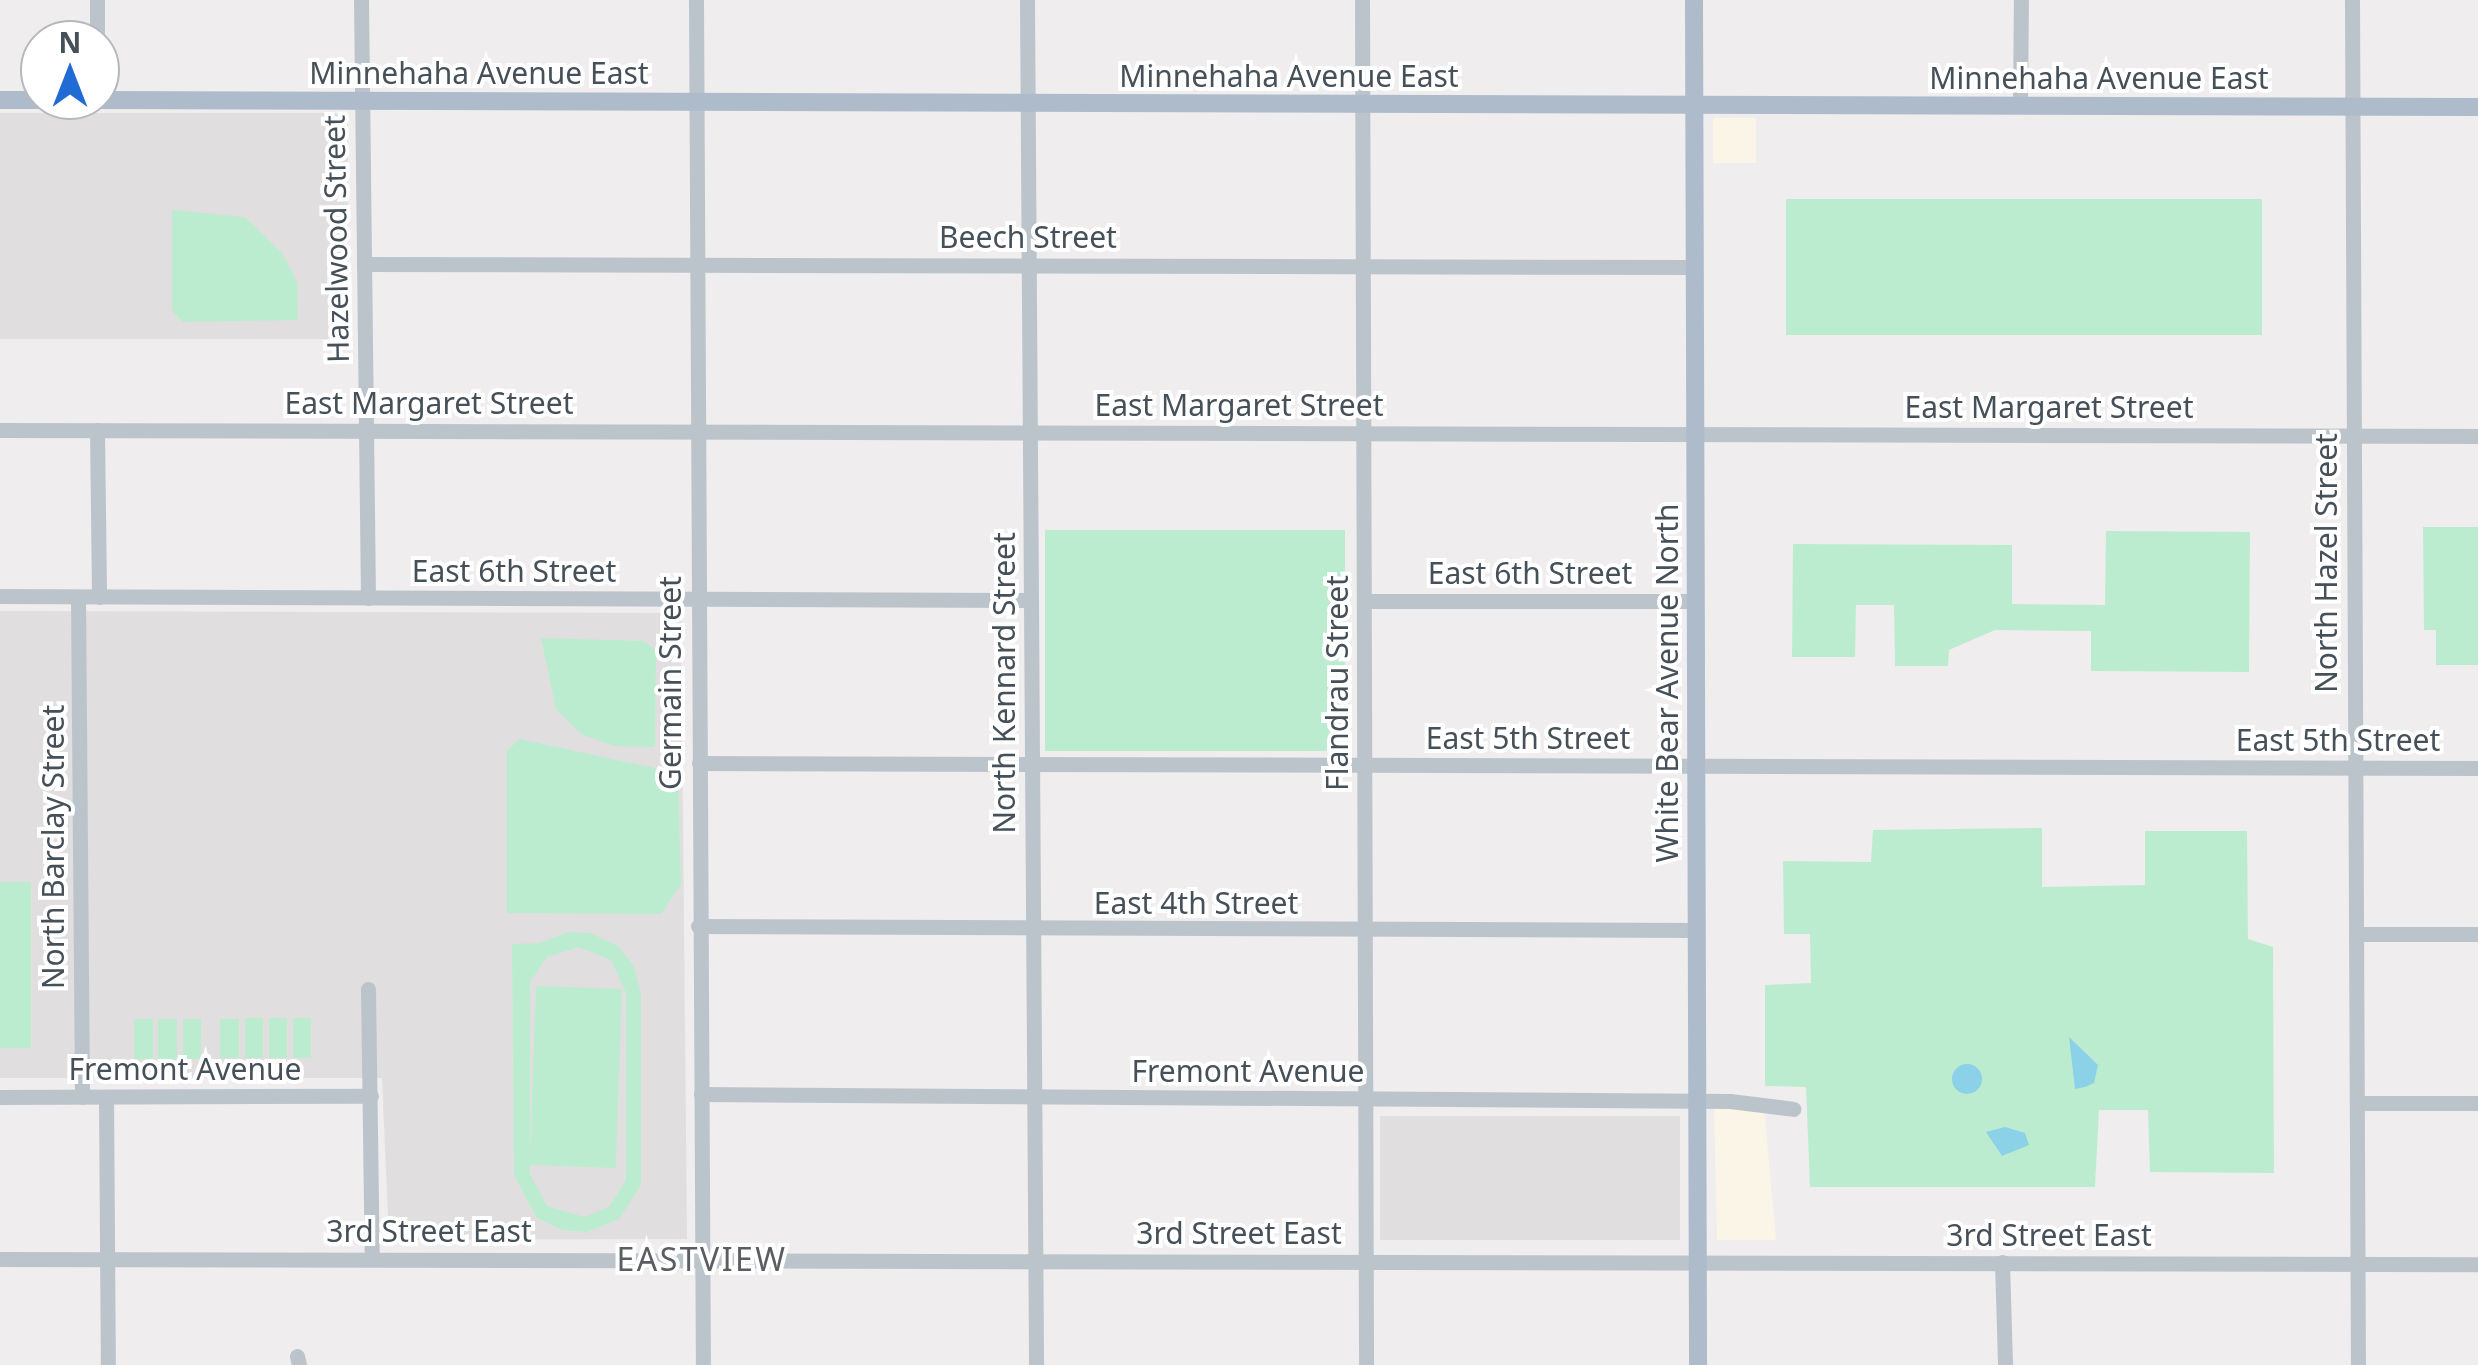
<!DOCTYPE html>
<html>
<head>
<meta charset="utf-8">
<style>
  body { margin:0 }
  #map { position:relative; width:2478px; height:1365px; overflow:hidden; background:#efeded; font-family:"Noto Sans",sans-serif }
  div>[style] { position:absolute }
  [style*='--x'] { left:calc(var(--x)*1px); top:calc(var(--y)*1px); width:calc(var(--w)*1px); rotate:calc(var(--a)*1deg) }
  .commercial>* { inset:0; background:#faf5e6; transform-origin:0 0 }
  .education>* { inset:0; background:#e0dede; transform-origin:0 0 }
  .green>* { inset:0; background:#bcecd0; transform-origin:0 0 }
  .water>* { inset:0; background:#8bd1e7 }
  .round { border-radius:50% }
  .minor>* { height:15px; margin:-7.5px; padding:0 7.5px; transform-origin:7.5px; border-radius:7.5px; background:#bcc4cb }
  .major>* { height:18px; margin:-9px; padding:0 9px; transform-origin:9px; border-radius:9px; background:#adbbcb }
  span { translate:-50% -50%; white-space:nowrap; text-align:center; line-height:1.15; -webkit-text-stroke:8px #fff; paint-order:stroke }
  .street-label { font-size:30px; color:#465059 }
  .neighbourhood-label { font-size:32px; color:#5a5d61; letter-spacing:2.5px }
  .north { position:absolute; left:20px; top:20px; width:100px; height:100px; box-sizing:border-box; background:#fff; border:2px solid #b5b9bd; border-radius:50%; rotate:0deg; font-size:28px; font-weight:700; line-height:40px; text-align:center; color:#465059 }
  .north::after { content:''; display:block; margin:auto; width:35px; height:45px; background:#216bd5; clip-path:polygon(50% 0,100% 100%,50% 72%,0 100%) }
</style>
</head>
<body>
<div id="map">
  <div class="commercial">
    <i style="left:1713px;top:118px;width:43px;height:45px"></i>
    <i style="clip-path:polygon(1714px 1108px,1764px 1108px,1776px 1240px,1717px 1240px)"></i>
  </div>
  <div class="education">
    <i style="left:0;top:113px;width:348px;height:226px"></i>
    <i style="clip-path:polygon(0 611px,681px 613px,687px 1239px,389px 1240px,382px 1078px,0 1078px)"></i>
    <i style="left:1380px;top:1116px;width:300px;height:124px"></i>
  </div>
  <div class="green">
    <i style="left:1786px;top:199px;width:476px;height:136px"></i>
    <i style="clip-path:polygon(172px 210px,245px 217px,282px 253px,297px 282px,298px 320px,183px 322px,172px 311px)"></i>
    <i style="clip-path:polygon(2423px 527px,2478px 527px,2478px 665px,2436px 665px,2436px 630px,2424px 630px)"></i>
    <i style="left:1045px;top:530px;width:300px;height:221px"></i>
    <i style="clip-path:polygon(2106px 531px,2250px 532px,2249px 672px,2091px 671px,2091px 631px,1995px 630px,1949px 650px,1948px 666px,1895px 666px,1894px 605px,1856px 605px,1855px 657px,1792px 657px,1793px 544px,2012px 545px,2012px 604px,2105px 605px)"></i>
    <i style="clip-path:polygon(541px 638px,644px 641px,656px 650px,655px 747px,614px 746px,581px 734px,556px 709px)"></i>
    <i style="clip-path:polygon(519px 739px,678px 773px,681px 884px,661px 914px,507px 913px,507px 751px)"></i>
    <i style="clip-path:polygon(2042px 828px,2042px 887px,2145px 885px,2145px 831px,2247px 831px,2248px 939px,2273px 947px,2274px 1173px,2150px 1172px,2148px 1110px,2099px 1110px,2095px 1187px,1810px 1187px,1806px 1087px,1765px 1086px,1765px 985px,1811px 983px,1810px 934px,1784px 934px,1783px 861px,1871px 862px,1873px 830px)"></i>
    <i style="left:0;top:882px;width:31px;height:166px"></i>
    <i style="clip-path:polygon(evenodd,568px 932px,590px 933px,618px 946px,633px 965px,641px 993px,641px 1185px,619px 1219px,587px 1232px,562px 1230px,536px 1217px,514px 1175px,512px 944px,540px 943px,568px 932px,579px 947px,611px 960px,626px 993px,626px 1180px,609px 1207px,584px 1217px,547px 1206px,530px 1174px,530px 982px,547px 957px,579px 947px)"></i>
    <i style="left:536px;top:986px;width:86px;height:179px;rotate:2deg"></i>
    <i style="left:263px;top:1018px;width:40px;height:18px;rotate:90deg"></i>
    <i style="left:269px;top:1018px;width:18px;height:40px"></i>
    <i style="left:293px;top:1018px;width:18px;height:40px"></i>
    <i style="left:153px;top:1019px;width:40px;height:19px;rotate:90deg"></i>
    <i style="left:177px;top:1019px;width:40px;height:19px;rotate:90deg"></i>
    <i style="left:183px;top:1019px;width:18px;height:40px"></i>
    <i style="left:220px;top:1019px;width:19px;height:39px"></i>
  </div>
  <div class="water">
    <i style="clip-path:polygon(2069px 1037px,2098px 1065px,2094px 1083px,2085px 1087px,2075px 1089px)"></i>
    <i class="round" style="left:1952px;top:1064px;width:30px;height:30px"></i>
    <i style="clip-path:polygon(2005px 1127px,2025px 1133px,2029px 1145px,2002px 1156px,1986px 1132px)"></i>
  </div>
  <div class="minor">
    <i style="--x:97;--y:0;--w:40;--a:90"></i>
    <i style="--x:361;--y:0;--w:598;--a:89.33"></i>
    <i style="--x:696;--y:0;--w:1365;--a:89.71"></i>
    <i style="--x:1027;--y:0;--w:1365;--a:89.62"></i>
    <i style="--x:1362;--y:0;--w:1365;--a:89.83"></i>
    <i style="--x:2352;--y:0;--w:1365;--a:89.75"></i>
    <i style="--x:2020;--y:105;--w:105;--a:-89.5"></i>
    <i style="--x:364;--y:264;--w:1328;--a:0.13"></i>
    <i style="--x:0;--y:430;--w:2478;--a:0.14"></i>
    <i style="--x:97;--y:430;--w:167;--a:89.3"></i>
    <i style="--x:0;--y:596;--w:1029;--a:0.22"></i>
    <i style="--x:78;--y:597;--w:500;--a:89.54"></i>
    <i style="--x:1364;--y:601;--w:331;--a:0"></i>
    <i style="--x:699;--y:763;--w:1779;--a:0.16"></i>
    <i style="--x:698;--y:926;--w:996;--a:0.23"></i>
    <i style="--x:2356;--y:934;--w:122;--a:0"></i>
    <i style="--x:368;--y:989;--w:270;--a:89.2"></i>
    <i style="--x:701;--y:1094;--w:1029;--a:0.39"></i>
    <i style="--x:1730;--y:1101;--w:64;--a:7.1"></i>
    <i style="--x:0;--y:1097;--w:371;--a:-0.2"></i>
    <i style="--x:106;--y:1097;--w:268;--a:89.6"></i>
    <i style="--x:2357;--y:1103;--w:121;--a:0"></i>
    <i style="--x:0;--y:1259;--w:2478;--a:0.12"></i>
    <i style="--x:2002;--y:1262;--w:103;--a:88.3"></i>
    <i style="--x:297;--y:1356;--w:9;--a:77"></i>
  </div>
  <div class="major">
    <i style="--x:1694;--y:0;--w:1365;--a:89.83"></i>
    <i style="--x:0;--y:100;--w:40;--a:0"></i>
    <i style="--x:100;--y:100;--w:2378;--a:0.17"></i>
  </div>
  <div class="street-label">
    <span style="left:479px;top:73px">Minnehaha Avenue East</span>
    <span style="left:1289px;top:76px">Minnehaha Avenue East</span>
    <span style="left:2099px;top:78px">Minnehaha Avenue East</span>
    <span style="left:1028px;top:237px">Beech Street</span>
    <span style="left:336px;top:239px;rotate:-91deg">Hazelwood Street</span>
    <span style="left:429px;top:403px">East Margaret Street</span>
    <span style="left:1239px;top:405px">East Margaret Street</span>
    <span style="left:2049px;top:407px">East Margaret Street</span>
    <span style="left:2326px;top:563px;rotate:-90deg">North Hazel Street</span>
    <span style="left:514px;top:571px">East 6th Street</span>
    <span style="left:1530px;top:573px">East 6th Street</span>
    <span style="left:670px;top:683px;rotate:-90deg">Germain Street</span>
    <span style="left:1004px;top:683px;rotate:-90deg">North Kennard Street</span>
    <span style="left:1337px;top:683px;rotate:-90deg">Flandrau Street</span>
    <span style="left:1667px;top:683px;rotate:-90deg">White Bear Avenue North</span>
    <span style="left:1528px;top:738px">East 5th Street</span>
    <span style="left:2338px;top:740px">East 5th Street</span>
    <span style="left:53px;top:847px;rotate:-90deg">North Barclay Street</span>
    <span style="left:1196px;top:903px">East 4th Street</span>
    <span style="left:185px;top:1069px">Fremont Avenue</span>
    <span style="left:1248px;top:1071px">Fremont Avenue</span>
    <span style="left:429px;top:1231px">3rd Street East</span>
    <span style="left:1239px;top:1233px">3rd Street East</span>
    <span style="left:2049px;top:1235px">3rd Street East</span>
  </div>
  <div class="neighbourhood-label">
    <span style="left:702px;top:1259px">EASTVIEW</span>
  </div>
  <div class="north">N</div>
</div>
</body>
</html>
